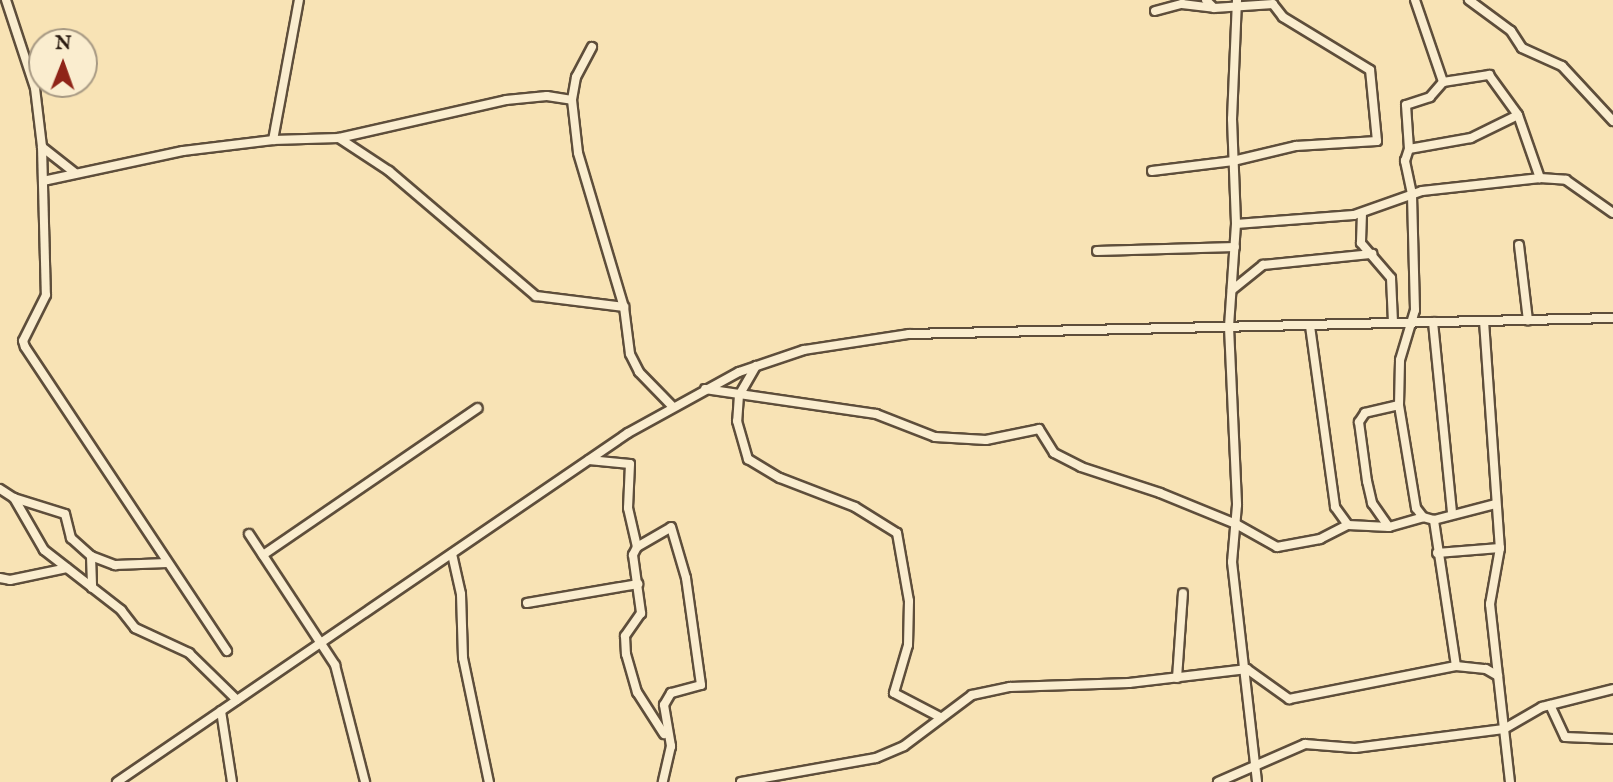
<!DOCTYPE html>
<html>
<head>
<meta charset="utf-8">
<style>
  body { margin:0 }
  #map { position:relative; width:1613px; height:782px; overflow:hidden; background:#f8e3b5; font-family:"IM FELL English",serif }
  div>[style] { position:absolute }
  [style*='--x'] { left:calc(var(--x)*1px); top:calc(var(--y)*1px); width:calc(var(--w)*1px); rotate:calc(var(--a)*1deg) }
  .roads { filter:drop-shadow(2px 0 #5e4e3b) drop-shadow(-2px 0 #5e4e3b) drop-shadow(0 2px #5e4e3b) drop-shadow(0 -2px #5e4e3b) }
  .minor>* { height:8px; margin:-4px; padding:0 4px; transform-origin:4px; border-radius:4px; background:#faedcf }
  span { translate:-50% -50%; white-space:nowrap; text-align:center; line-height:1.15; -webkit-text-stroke:6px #faedcf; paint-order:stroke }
  .north { position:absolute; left:28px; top:28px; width:70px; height:70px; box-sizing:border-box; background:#faedcf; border:2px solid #a79983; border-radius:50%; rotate:1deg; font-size:19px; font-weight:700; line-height:28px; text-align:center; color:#2b1c12 }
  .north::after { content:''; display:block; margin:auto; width:24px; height:32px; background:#8f2418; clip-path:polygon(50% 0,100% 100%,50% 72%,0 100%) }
</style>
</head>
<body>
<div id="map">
  <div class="roads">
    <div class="minor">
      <i style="--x:6;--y:0;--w:93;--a:71.8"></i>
      <i style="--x:35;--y:88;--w:59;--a:83.2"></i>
      <i style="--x:42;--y:147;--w:148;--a:88.5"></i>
      <i style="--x:46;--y:295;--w:51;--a:116.6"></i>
      <i style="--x:23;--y:341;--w:6;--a:72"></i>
      <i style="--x:25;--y:347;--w:365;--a:56.4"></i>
      <i style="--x:1237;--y:0;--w:119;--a:92.4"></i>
      <i style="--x:1232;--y:119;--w:105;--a:87.8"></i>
      <i style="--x:1236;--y:224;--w:103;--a:93.9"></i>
      <i style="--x:1229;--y:327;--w:178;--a:87.4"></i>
      <i style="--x:1237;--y:505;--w:57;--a:95"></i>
      <i style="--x:1232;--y:562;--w:221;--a:83.5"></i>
      <i style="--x:1415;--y:0;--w:87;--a:71.1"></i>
      <i style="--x:1469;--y:0;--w:52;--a:36.4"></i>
      <i style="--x:1511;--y:31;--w:20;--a:57"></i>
      <i style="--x:1522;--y:48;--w:44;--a:24.2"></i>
      <i style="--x:1562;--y:66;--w:75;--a:47.2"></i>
      <i style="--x:1155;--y:11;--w:28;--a:-15"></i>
      <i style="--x:1182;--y:4;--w:32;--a:7"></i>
      <i style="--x:592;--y:47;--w:34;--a:118"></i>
      <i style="--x:576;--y:77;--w:23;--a:100"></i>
      <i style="--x:572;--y:100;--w:53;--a:83.5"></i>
      <i style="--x:578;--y:153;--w:161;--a:73.4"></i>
      <i style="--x:624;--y:307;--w:47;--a:82.7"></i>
      <i style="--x:630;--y:354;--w:20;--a:63"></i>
      <i style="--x:639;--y:372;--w:49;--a:45.8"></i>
      <i style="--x:339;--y:138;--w:60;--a:33.4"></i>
      <i style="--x:389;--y:171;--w:193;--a:40.4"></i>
      <i style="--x:536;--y:296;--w:89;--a:7.1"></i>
      <i style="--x:273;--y:140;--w:142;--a:-79.5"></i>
      <i style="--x:42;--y:147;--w:42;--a:38.2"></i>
      <i style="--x:1409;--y:149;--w:44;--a:-93.9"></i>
      <i style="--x:1406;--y:105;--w:25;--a:-18"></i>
      <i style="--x:1430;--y:97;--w:20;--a:-49"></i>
      <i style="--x:1443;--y:82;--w:47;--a:-8.7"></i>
      <i style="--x:1489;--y:75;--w:49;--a:54.1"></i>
      <i style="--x:1518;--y:115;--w:67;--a:70.8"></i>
      <i style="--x:1540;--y:178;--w:26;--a:4"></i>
      <i style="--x:1566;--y:180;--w:57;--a:35.1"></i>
      <i style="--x:1152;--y:171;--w:82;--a:-7"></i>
      <i style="--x:1233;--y:161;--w:65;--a:-13.4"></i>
      <i style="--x:1296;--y:146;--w:81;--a:-3.5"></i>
      <i style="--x:1377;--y:141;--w:71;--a:-95.6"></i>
      <i style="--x:1370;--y:70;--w:102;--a:-148.7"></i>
      <i style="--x:1283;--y:17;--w:16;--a:-128"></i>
      <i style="--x:1273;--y:4;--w:59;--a:176.1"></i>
      <i style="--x:1214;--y:8;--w:11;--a:-135"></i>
      <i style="--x:43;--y:181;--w:143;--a:-12.1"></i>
      <i style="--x:183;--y:151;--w:91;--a:-7"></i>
      <i style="--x:273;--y:140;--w:66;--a:-1.7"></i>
      <i style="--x:339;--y:138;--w:171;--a:-12.8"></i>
      <i style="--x:506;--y:100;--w:41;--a:-5.6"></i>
      <i style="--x:547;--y:96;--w:25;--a:9"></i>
      <i style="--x:1362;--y:213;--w:30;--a:92"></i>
      <i style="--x:1361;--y:243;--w:46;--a:49.4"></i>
      <i style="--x:1391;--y:278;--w:44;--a:87.4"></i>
      <i style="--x:1236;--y:224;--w:118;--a:-4.4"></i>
      <i style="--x:1354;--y:215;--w:72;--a:-19.4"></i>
      <i style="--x:1422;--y:191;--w:119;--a:-6.3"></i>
      <i style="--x:1519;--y:245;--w:76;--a:83.2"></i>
      <i style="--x:1097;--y:251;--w:138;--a:-1.7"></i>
      <i style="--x:1232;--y:290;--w:40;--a:-39"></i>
      <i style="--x:1263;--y:265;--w:110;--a:-5.8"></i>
      <i style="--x:1484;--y:321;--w:228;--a:86"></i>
      <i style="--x:1500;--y:548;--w:57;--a:100.1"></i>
      <i style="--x:1490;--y:604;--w:179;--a:83.6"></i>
      <i style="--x:1433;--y:322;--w:192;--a:84.3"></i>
      <i style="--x:1310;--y:326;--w:183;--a:82.1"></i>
      <i style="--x:1335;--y:507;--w:22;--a:54"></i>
      <i style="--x:1348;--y:525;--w:41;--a:2.8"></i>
      <i style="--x:756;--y:366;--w:34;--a:120"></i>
      <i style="--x:739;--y:395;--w:26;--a:94"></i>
      <i style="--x:737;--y:421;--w:40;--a:74"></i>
      <i style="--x:748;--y:459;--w:37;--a:31"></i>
      <i style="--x:780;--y:478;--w:80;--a:21.1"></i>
      <i style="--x:855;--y:507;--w:49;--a:31.8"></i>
      <i style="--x:897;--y:533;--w:69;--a:80"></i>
      <i style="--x:909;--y:601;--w:44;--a:91.3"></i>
      <i style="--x:908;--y:645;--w:50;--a:106.3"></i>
      <i style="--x:894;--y:693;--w:52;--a:27.6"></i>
      <i style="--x:705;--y:389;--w:173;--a:8.3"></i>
      <i style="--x:876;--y:414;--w:63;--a:21.3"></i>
      <i style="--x:935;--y:437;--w:51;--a:3.4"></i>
      <i style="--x:986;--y:440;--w:54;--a:-11.7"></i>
      <i style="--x:1039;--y:429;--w:28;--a:58"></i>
      <i style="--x:1054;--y:453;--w:30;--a:27"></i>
      <i style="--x:1081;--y:467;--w:83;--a:18.2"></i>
      <i style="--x:1160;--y:493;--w:82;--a:22.2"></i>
      <i style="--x:1236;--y:524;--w:47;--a:29.3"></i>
      <i style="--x:1277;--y:547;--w:44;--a:-10.5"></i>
      <i style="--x:1320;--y:539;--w:31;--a:-27"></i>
      <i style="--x:1399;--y:405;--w:35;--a:167"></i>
      <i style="--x:1365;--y:413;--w:11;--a:124"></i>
      <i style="--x:1359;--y:422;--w:60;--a:82.3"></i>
      <i style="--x:1367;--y:481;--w:23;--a:77"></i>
      <i style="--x:1372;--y:503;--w:29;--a:55"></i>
      <i style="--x:1389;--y:527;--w:35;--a:-16"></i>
      <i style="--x:589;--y:460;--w:41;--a:5.6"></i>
      <i style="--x:630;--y:464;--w:44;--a:92.6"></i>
      <i style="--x:628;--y:508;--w:40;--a:77"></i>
      <i style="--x:637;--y:547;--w:39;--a:-30"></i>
      <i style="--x:671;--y:527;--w:53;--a:73.6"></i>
      <i style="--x:686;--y:578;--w:108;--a:82"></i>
      <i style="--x:701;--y:685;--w:31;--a:165"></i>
      <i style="--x:671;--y:693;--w:14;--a:120"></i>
      <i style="--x:664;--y:705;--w:42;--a:80.3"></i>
      <i style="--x:671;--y:746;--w:37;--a:103"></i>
      <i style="--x:0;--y:489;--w:17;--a:33"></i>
      <i style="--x:14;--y:498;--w:60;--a:60"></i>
      <i style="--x:44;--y:550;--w:98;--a:37.9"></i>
      <i style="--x:121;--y:610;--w:23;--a:52"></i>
      <i style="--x:135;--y:628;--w:60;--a:24.8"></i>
      <i style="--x:189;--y:653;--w:67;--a:44.4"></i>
      <i style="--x:14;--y:498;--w:53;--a:17.4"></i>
      <i style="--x:65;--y:514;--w:25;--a:76"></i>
      <i style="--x:71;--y:538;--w:27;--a:42"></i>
      <i style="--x:91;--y:556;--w:32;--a:88"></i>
      <i style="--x:1434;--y:520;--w:64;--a:-14.5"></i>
      <i style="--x:249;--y:534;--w:157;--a:56.7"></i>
      <i style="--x:335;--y:665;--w:121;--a:75.6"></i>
      <i style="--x:637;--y:547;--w:9;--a:117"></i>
      <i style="--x:633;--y:555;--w:59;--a:82.1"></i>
      <i style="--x:641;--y:613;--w:28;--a:125"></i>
      <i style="--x:625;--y:636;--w:18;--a:87"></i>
      <i style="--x:626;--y:654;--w:40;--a:74"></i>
      <i style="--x:637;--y:692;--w:50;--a:57.3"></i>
      <i style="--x:1437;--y:553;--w:63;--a:-4.5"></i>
      <i style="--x:452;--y:554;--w:41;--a:77.3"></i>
      <i style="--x:461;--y:594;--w:64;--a:88.2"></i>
      <i style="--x:463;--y:658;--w:127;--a:78.2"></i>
      <i style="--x:263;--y:555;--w:260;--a:-34.4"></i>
      <i style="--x:91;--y:556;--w:26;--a:21"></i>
      <i style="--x:115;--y:565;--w:52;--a:-2.2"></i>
      <i style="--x:0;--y:578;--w:10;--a:11"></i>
      <i style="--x:10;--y:580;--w:58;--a:-11.9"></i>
      <i style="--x:527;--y:603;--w:113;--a:-9.7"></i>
      <i style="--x:1456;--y:666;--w:148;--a:-98.6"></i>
      <i style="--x:1434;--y:520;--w:11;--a:-165"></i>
      <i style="--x:1423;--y:517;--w:11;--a:-128"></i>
      <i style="--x:1416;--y:508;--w:104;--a:-99.4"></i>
      <i style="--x:1399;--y:405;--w:45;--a:-88.7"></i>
      <i style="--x:1400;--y:360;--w:52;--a:-73.3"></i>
      <i style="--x:1415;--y:310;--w:116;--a:-91.5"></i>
      <i style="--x:1412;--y:194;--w:34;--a:-102"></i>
      <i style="--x:1405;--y:161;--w:13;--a:-72"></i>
      <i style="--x:1409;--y:149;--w:63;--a:-10.1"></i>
      <i style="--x:1471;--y:138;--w:52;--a:-26.1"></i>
      <i style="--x:1177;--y:678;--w:85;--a:-86"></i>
      <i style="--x:1550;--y:705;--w:35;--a:65"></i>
      <i style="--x:1565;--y:737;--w:48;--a:2.4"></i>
      <i style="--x:221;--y:711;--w:72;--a:81.2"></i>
      <i style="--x:117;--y:782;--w:619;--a:-34.33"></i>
      <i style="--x:628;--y:433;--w:127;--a:-28.8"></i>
      <i style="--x:739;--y:372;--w:69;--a:-18.7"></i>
      <i style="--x:804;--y:350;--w:106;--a:-8.7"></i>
      <i style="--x:909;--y:334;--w:704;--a:-1.3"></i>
      <i style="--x:741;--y:782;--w:137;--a:-10.1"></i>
      <i style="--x:876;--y:758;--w:30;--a:-23"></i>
      <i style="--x:904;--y:746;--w:85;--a:-36.9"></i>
      <i style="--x:972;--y:695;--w:39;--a:-12"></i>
      <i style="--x:1010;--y:687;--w:119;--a:-1.9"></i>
      <i style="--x:1129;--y:683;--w:119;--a:-6.8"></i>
      <i style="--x:1247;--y:669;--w:52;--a:35.5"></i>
      <i style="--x:1289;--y:699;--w:170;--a:-11.2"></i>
      <i style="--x:1456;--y:666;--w:30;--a:6"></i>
      <i style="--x:1486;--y:669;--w:14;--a:30"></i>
      <i style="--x:1218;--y:782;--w:95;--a:-23.6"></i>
      <i style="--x:1305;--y:744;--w:50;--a:4.6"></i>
      <i style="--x:1355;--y:748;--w:150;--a:-7.3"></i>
      <i style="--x:1504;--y:729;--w:44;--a:-30.1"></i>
      <i style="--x:1542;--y:707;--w:73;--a:-14.2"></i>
    </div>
  </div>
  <div class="north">N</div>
</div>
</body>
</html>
